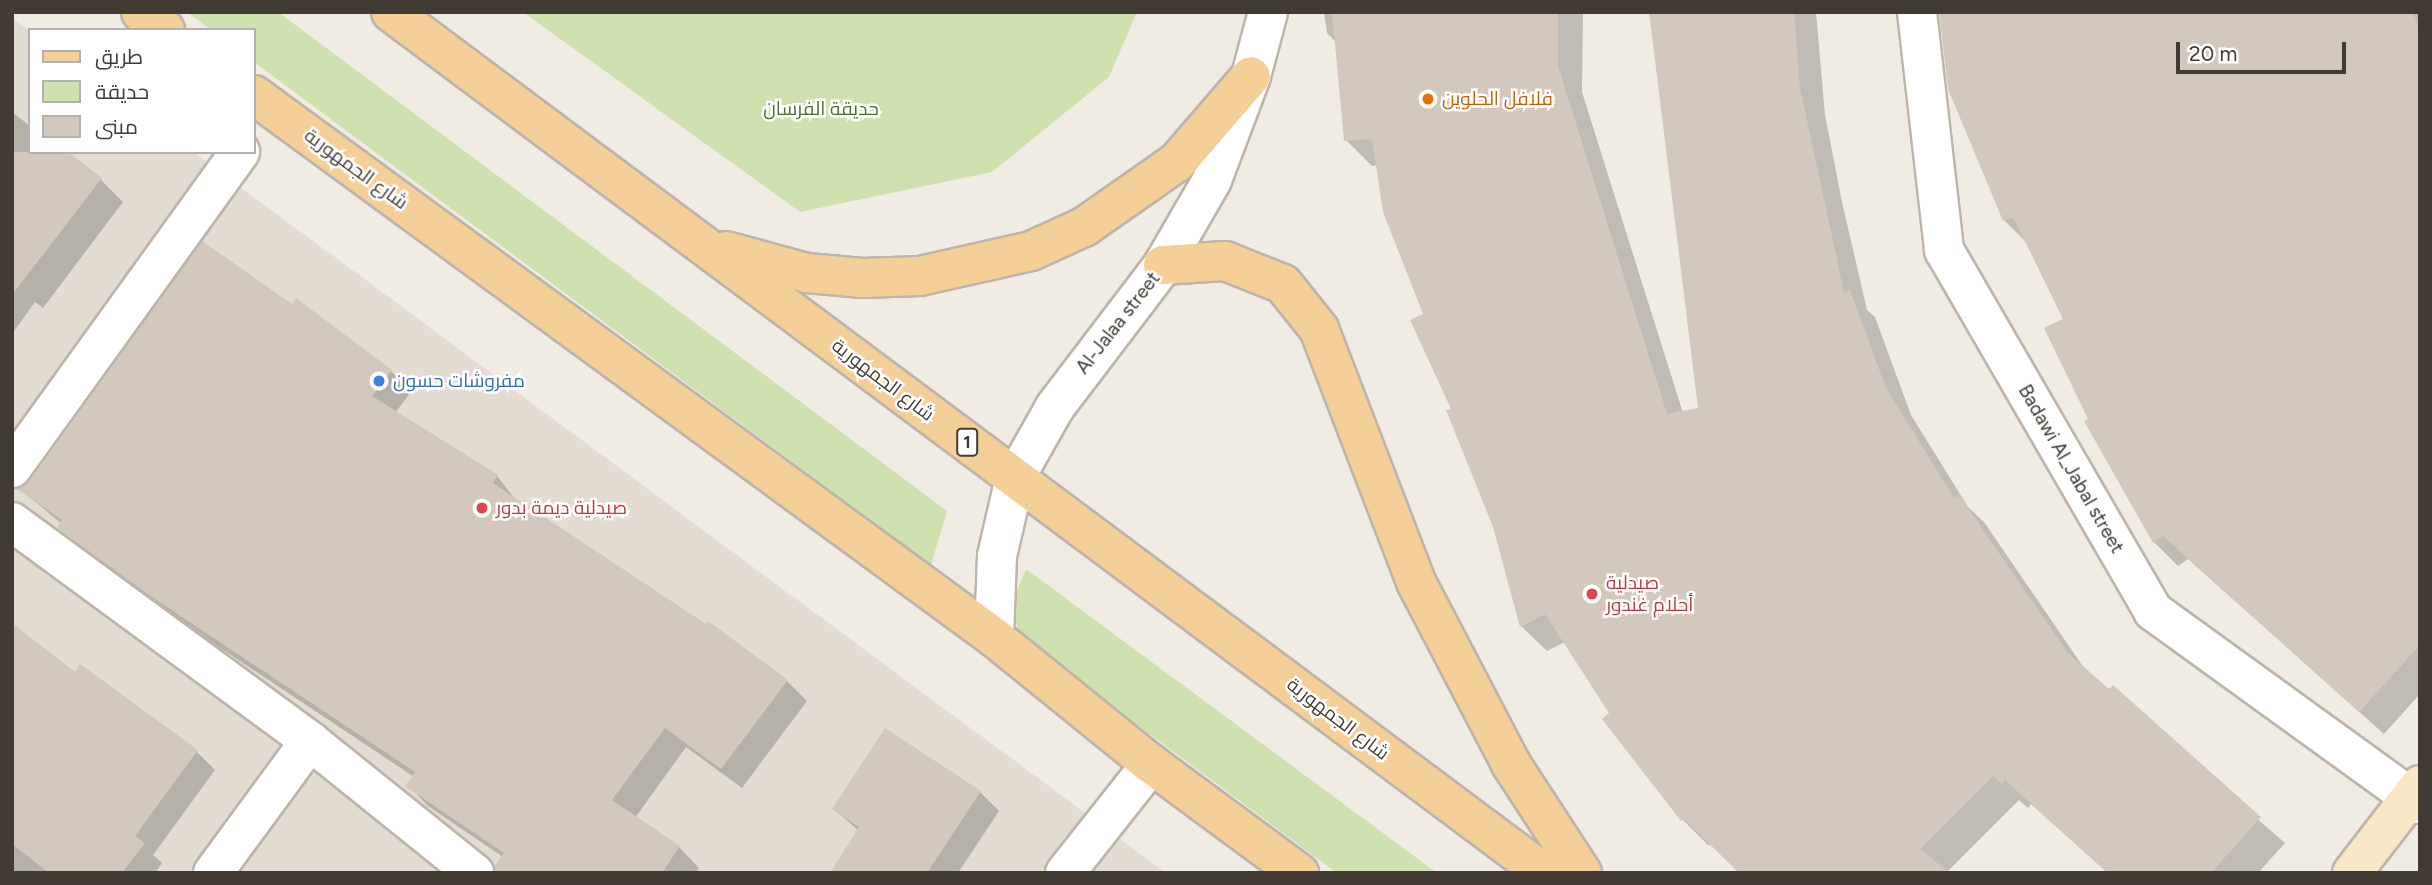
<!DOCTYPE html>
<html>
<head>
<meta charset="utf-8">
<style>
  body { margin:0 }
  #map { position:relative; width:2432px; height:885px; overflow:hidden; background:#f0ebe3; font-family:Figtree,Cairo,sans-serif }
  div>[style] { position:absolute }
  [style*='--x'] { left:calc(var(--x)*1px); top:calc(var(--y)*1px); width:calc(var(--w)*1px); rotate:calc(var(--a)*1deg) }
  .residential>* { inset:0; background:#e3dcd2 }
  .green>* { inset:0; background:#d0e1b0 }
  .shadow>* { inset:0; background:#0003 }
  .building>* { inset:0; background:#d3c8bd }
  .roads { filter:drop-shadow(2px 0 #bdb4aa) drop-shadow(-2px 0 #bdb4aa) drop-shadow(0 2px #bdb4aa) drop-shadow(0 -2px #bdb4aa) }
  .street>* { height:38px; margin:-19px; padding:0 19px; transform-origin:19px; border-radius:19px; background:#fff }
  .secondary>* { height:38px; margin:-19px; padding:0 19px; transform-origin:19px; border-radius:19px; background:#f9e6c5 }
  .primary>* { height:38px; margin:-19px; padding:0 19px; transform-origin:19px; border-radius:19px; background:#f4cf98 }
  .dots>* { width:19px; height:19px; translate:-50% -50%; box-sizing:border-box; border:4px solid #fff; border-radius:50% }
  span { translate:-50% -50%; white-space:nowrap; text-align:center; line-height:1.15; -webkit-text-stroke:5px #fff; paint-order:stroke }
  .shield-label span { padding:2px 5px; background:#fff; border:2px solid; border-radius:5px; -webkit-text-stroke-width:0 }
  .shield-label { font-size:18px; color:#413b34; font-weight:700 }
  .food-label { font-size:19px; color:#c56008 }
  .left { translate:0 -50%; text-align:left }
  .park-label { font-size:19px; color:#4d6c2e }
  .street-label { font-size:19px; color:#413b34 }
  .shop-label { font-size:19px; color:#366cbe }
  .health-label { font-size:19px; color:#be3a42 }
  .frame { position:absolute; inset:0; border:14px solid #413b34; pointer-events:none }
  .legend { position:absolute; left:28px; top:28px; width:228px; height:126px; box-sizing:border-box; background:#fff; border:2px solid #b3b1ae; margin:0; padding:9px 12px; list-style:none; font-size:21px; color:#413b34 }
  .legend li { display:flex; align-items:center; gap:14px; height:35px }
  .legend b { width:35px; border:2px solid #b3b1ae }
  .scale { position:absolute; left:2176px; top:42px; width:170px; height:32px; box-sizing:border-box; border:4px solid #413b34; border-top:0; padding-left:9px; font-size:21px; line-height:24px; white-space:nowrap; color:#413b34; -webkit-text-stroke:5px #fff; paint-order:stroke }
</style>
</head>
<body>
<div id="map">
  <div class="residential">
    <i style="clip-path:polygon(12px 18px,30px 31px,30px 152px,193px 152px,1166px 873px,12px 873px)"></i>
  </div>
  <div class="green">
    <i style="clip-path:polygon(187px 12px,278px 12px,947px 511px,931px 565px,254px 62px,254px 30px,211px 30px)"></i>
    <i style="clip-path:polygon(523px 12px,1137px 12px,1109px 77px,992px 172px,800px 212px)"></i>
    <i style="clip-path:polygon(1026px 569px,1437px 873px,1337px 873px,1021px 639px,1011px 605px)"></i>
  </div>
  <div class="shadow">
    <i style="clip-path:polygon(1324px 12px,1583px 12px,1582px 92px,1683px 413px,1700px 409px,1652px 12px,1816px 12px,1825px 115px,1842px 202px,1867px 310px,1875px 317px,1911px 415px,1968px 507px,1984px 522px,2086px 671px,2285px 843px,2258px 873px,2108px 873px,2031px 804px,2028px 808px,2019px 800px,1947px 872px,1708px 845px,1683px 820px,1565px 642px,1547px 651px,1521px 626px,1495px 527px,1378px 165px,1372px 166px,1346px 140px,1337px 43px,1327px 33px)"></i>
    <i style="clip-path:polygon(1942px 12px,2420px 13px,2420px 694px,2384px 734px,2188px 559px,2178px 566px,2154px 542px,2090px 419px,2065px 320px,2028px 244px,2004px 220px)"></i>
    <i style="clip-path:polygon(12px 112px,30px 126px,30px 152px,100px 179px,123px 202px,43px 308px,35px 302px,12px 334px)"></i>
    <i style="clip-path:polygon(391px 371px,411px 392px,395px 413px,497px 476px,516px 500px,787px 681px,807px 701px,742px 788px,686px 747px,635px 818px,679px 847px,699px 868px,696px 873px,518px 873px,503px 857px,428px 806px,408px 785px,414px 777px,171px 615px,80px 548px,60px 528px,62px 524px,20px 489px)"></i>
    <i style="clip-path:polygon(12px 625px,75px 675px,197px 752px,215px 770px,153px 855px,162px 863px,155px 873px,12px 873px)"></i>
    <i style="clip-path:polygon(980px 792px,999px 811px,958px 873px,858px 873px,859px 831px,834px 809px)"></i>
  </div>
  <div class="building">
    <i style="clip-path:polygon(1332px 12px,1558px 12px,1558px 66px,1667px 414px,1698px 408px,1649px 12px,1794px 12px,1800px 88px,1844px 292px,1850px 290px,1886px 388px,1954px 498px,1959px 495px,2067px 652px,2109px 689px,2113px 685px,2261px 817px,2211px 873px,2108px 873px,2005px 780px,2002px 784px,1993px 776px,1920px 849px,1950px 873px,1739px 873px,1684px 819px,1681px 821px,1602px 719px,1609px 713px,1545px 614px,1520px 627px,1493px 527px,1446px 410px,1451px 409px,1410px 320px,1423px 314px,1383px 212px,1372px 139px,1344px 141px)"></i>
    <i style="clip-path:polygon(1939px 12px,2413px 12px,2420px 31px,2420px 645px,2359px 712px,2163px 536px,2153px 543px,2084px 421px,2088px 419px,2044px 328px,2063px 319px,2013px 217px,2003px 221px,1948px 89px)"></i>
    <i style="clip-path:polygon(12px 152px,68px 152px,102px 178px,12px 295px)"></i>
    <i style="clip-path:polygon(202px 241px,292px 304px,296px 298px,392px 370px,372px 396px,498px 475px,493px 483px,706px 624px,708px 621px,788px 680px,721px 769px,665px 728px,612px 800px,680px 846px,662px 873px,495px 873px,495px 866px,504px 853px,405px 786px,415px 772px,149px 595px,57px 528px,62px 520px,17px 489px,30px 481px)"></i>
    <i style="clip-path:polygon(12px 623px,75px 672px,80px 664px,198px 750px,135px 836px,145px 843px,122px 873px,49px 873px,12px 844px)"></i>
    <i style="clip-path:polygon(885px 728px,981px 791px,927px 873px,830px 873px,859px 827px,832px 809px)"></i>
  </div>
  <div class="roads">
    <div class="street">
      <i style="--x:1917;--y:12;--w:240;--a:83.5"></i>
      <i style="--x:1944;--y:250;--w:417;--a:59.9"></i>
      <i style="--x:2153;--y:611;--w:329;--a:35.9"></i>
      <i style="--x:12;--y:468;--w:390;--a:-54.2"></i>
      <i style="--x:12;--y:522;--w:370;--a:36.3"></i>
      <i style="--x:310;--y:741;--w:211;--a:38.8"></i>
      <i style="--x:994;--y:637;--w:81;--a:-87.9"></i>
      <i style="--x:997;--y:556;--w:80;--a:-77"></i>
      <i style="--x:1015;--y:478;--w:81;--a:-60.6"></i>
      <i style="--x:1055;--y:407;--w:178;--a:-52.7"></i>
      <i style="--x:1163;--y:265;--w:98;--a:-60"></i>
      <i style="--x:1212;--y:180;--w:111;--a:-69.4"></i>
      <i style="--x:1251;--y:76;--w:66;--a:-75.1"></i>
      <i style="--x:213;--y:873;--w:164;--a:-53.7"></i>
      <i style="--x:1065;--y:873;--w:139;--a:-51.7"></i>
    </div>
    <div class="secondary">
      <i style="--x:2352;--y:873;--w:111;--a:-52.3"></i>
    </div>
    <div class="primary">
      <i style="--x:141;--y:12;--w:30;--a:37"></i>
      <i style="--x:391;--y:12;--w:1439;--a:36.75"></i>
      <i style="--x:254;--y:95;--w:917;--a:36.22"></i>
      <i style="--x:994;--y:637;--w:202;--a:39"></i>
      <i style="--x:1151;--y:764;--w:184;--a:36.4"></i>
      <i style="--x:726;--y:251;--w:84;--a:15.2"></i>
      <i style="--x:807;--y:273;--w:56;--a:5.1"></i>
      <i style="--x:863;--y:278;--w:57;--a:-2"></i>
      <i style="--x:920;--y:276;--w:114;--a:-12.7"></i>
      <i style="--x:1031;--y:251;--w:58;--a:-24.4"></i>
      <i style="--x:1084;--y:227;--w:113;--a:-35"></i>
      <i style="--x:1177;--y:162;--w:113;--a:-49.3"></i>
      <i style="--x:1163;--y:265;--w:62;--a:-3.7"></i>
      <i style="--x:1225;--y:261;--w:62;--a:21.6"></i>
      <i style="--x:1283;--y:284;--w:58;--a:51.3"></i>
      <i style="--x:1319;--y:329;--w:271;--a:69"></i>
      <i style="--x:1416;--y:582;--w:205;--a:62.4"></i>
      <i style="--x:1511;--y:764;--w:130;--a:56.9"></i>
    </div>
  </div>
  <div class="dots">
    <i style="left:1428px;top:99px;background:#e8710a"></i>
    <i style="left:379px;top:381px;background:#3f7fe0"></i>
    <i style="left:482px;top:508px;background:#e0444e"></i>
    <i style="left:1592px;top:594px;background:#e0444e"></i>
  </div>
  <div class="shield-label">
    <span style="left:967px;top:442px">1</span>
  </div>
  <div class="food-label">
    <span class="left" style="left:1442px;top:99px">فلافل الحلوين</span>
  </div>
  <div class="park-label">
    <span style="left:821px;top:109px">حديقة الفرسان</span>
  </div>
  <div class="street-label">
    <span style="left:356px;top:169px;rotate:36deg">شارع الجمهورية</span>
    <span style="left:1118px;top:323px;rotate:-52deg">Al-Jalaa street</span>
    <span style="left:883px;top:380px;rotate:37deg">شارع الجمهورية</span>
    <span style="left:2071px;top:469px;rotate:60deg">Badawi Al_Jabal street</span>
    <span style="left:1338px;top:719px;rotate:37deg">شارع الجمهورية</span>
  </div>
  <div class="shop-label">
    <span class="left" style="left:393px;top:381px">مفروشات حسون</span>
  </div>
  <div class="health-label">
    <span class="left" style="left:496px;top:508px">صيدلية ديمة بدور</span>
    <span class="left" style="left:1606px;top:594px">صيدلية<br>أحلام غندور</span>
  </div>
  <div class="frame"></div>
  <ul class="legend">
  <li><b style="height:9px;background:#f4cf98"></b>طريق</li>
  <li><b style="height:19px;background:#d0e1b0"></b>حديقة</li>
  <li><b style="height:19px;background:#d3c8bd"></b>مبنى</li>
  </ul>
  <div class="scale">20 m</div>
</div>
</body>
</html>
